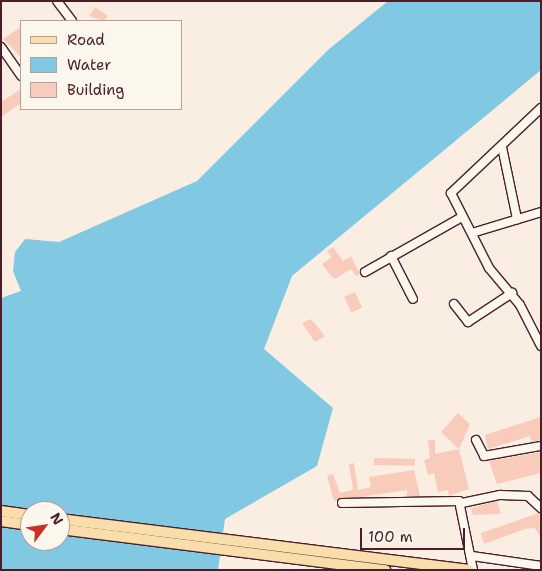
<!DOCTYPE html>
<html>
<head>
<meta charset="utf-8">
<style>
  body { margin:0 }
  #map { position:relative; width:542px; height:571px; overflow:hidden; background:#faeee2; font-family:"Shantell Sans",sans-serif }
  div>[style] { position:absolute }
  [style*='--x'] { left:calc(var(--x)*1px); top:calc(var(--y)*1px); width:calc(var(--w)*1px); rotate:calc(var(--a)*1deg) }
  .water>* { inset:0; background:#81c8e2 }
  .building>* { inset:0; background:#f8cbbb; transform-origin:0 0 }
  .roads { filter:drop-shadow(1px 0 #4a1f2b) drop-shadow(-1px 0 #4a1f2b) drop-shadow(0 1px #4a1f2b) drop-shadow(0 -1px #4a1f2b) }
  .minor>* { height:8px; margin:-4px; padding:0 4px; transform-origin:4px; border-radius:4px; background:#fbf7ec }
  .major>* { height:10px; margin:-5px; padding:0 5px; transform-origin:5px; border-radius:5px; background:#f9deab }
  span { translate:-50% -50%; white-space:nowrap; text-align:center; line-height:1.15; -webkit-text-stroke:5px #fbf7ec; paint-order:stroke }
  .frame { position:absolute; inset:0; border:2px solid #4a1f2b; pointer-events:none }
  .legend { position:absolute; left:20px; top:20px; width:162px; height:90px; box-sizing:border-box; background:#fbf7ec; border:1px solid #b4a19f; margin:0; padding:6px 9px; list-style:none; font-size:15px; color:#4a1f2b }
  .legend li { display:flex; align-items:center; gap:10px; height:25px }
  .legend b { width:25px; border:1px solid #b4a19f }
  .north { position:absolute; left:20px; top:501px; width:50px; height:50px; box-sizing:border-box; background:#fbf7ec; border:1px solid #b4a19f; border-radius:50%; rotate:59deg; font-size:14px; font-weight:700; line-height:20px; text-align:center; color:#4a1f2b }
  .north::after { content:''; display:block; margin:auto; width:18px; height:22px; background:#c8321e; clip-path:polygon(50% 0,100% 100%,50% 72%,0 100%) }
  .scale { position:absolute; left:360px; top:528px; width:105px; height:22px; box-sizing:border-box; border:2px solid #4a1f2b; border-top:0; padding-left:6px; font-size:15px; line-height:18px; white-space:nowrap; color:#4a1f2b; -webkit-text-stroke:4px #fbf7ec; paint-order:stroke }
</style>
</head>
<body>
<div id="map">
  <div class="water">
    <i style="clip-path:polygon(evenodd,388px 1px,541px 1px,541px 70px,292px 276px,264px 349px,333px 408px,317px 466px,225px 519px,218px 570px,1px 570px,1px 298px,21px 291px,13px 271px,15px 252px,25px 239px,59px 242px,197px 181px,328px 50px,388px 1px,30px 511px,60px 511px,60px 541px,30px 541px,30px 511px)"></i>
  </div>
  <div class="building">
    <i style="clip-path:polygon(95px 7px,108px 16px,104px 21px,89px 16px)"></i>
    <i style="clip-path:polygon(21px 27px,21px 57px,3px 39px)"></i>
    <i style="clip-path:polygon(21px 89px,21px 103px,1px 117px,1px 102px)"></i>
    <i style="clip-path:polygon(333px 247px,343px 261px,351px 256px,360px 274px,356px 276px,351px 269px,335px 279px,331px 276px,322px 264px,332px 257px,327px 251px)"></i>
    <i style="left:355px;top:292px;width:17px;height:12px;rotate:65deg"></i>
    <i style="clip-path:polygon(311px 319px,325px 336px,315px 342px,302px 323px)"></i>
    <i style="clip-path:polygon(458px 413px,470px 424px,459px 449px,469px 489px,449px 496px,448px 490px,438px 492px,434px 473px,428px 475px,424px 460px,430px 458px,428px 440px,435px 440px,435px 454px,459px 449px,441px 432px)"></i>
    <i style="clip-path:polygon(541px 417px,541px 440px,532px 442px,530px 436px,488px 449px,485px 435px)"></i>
    <i style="clip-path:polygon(541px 452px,541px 473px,497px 484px,489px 461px)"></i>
    <i style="left:374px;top:458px;width:41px;height:7px;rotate:1deg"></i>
    <i style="clip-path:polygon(354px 463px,358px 490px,371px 487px,369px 477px,414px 470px,420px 496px,407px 496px,407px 490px,334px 501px,327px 476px,333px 474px,340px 493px,353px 490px,349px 464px)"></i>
    <i style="clip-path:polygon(497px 501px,501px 514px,473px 515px,471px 508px)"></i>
    <i style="clip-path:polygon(539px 513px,541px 538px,535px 528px,525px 529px,484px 544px,481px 533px)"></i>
  </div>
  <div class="roads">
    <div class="minor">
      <i style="--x:57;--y:1;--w:25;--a:53"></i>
      <i style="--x:1;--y:47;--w:35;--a:55"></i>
      <i style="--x:541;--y:108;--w:124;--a:136.6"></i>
      <i style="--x:451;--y:193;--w:84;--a:63.1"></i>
      <i style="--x:489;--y:268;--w:48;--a:50"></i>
      <i style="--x:520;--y:305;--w:46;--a:62.9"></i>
      <i style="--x:502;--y:147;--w:74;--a:78.2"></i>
      <i style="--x:472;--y:233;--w:72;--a:-16.9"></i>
      <i style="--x:391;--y:256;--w:48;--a:62.9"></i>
      <i style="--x:365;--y:272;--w:112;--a:-29.6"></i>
      <i style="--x:454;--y:304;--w:23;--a:52"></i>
      <i style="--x:468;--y:322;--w:53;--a:-33.4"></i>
      <i style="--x:476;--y:440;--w:18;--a:63"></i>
      <i style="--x:484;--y:456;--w:58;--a:-10"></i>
      <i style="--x:342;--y:503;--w:117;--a:-1"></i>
      <i style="--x:459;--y:501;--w:70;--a:78.5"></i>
      <i style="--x:462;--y:503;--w:39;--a:-12"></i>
      <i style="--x:500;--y:495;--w:28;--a:2"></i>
      <i style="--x:528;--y:496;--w:18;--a:43"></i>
      <i style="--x:472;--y:556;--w:70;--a:8.2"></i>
    </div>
    <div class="major">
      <i style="--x:1;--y:511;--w:29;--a:8"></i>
      <i style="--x:60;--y:519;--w:411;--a:7.1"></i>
      <i style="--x:1;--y:521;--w:29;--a:8"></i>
      <i style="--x:60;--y:529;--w:328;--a:7.2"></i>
    </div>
  </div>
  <div class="frame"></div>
  <ul class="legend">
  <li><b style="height:6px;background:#f9deab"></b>Road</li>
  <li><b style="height:14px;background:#81c8e2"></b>Water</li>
  <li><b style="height:14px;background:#f8cbbb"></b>Building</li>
  </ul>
  <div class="north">N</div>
  <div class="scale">100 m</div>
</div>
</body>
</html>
